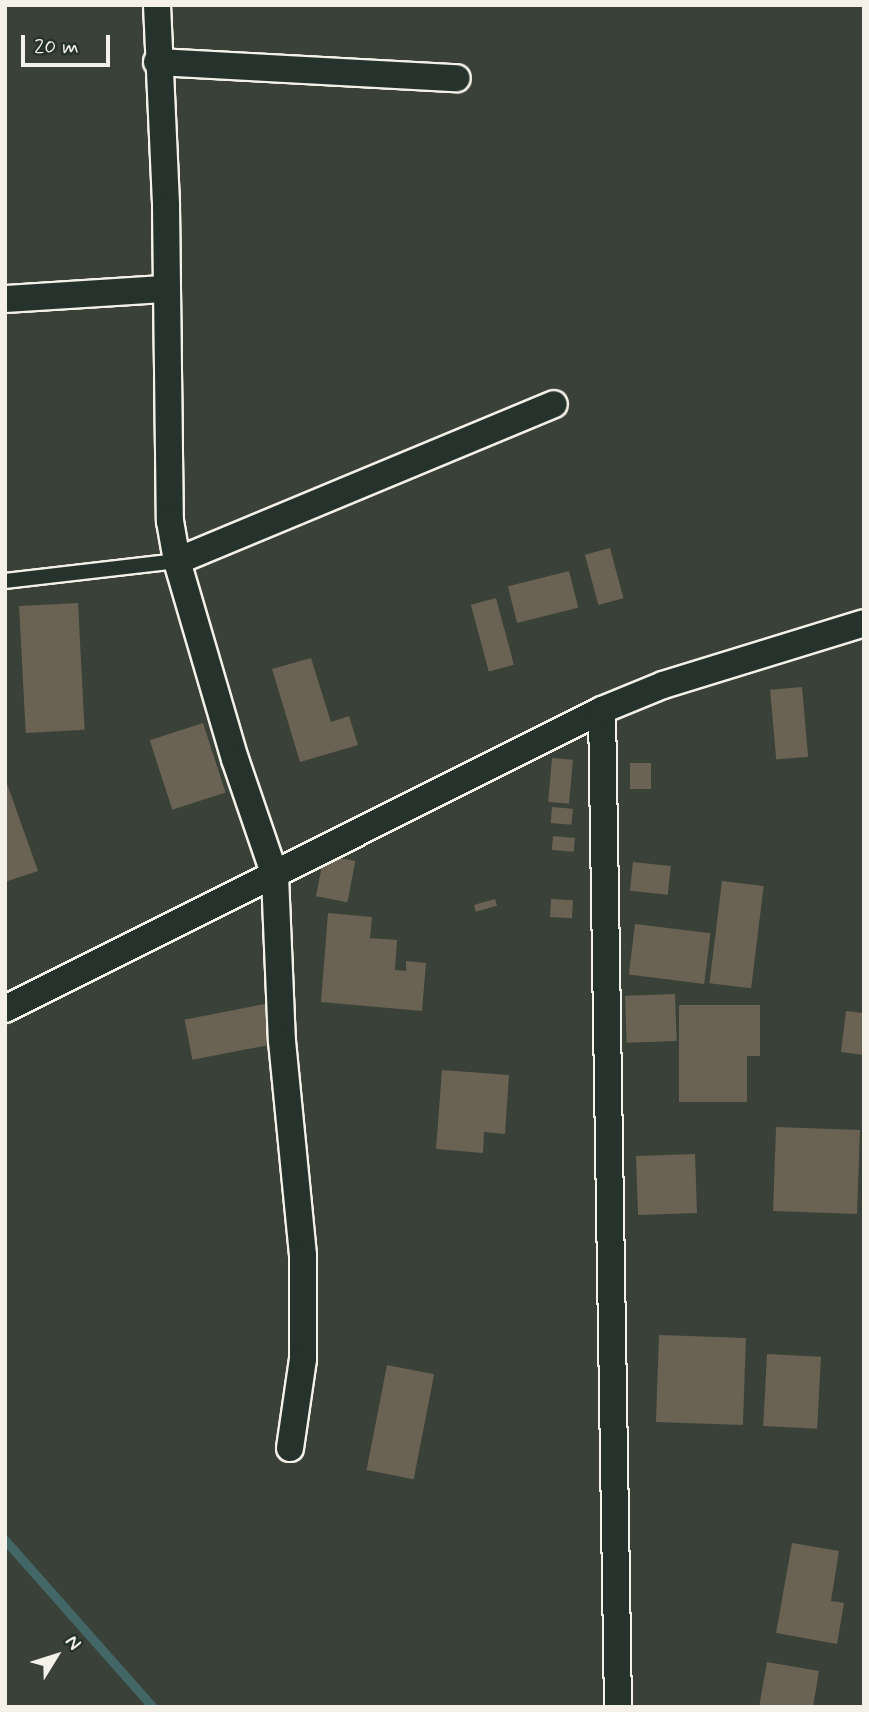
<!DOCTYPE html>
<html>
<head>
<meta charset="utf-8">
<style>
  body { margin:0 }
  #map { position:relative; width:869px; height:1712px; overflow:hidden; background:#3a4138; font-family:Mynerve,sans-serif }
  div>[style] { position:absolute }
  [style*='--x'] { left:calc(var(--x)*1px); top:calc(var(--y)*1px); width:calc(var(--w)*1px); rotate:calc(var(--a)*1deg) }
  .stream>* { height:9px; margin:-4.5px; padding:0 4.5px; transform-origin:4.5px; border-radius:4.5px; background:#426766 }
  .building>* { inset:0; background:#6a6252; transform-origin:0 0 }
  .roads { filter:drop-shadow(2px 0 #f4f1e8) drop-shadow(-2px 0 #f4f1e8) drop-shadow(0 2px #f4f1e8) drop-shadow(0 -2px #f4f1e8) }
  .service>* { height:14px; margin:-7px; padding:0 7px; transform-origin:7px; border-radius:7px; background:#26332d }
  .minor>* { height:26px; margin:-13px; padding:0 13px; transform-origin:13px; border-radius:13px; background:#26332d }
  span { translate:-50% -50%; white-space:nowrap; text-align:center; line-height:1.15; -webkit-text-stroke:5px #26332d; paint-order:stroke }
  .frame { position:absolute; inset:0; border:7px solid #f4f1e8; pointer-events:none }
  .north { position:absolute; left:21px; top:1621px; width:70px; height:70px; -webkit-text-stroke:5px #26332d; paint-order:stroke; rotate:52deg; font-size:19px; font-weight:700; line-height:28px; text-align:center; color:#f4f1e8 }
  .north::after { content:''; display:block; margin:auto; width:24px; height:32px; background:#f4f1e8; clip-path:polygon(50% 0,100% 100%,50% 72%,0 100%) }
  .scale { position:absolute; left:21px; top:35px; width:89px; height:32px; box-sizing:border-box; border:4px solid #f4f1e8; border-top:0; padding-left:9px; font-size:21px; line-height:24px; white-space:nowrap; color:#f4f1e8; -webkit-text-stroke:5px #26332d; paint-order:stroke }
</style>
</head>
<body>
<div id="map">
  <div class="stream">
    <i style="--x:5;--y:1540;--w:223;--a:48.5"></i>
  </div>
  <div class="building">
    <i style="left:610px;top:548px;width:52px;height:26px;rotate:75deg"></i>
    <i style="left:569px;top:571px;width:38px;height:63px;rotate:76deg"></i>
    <i style="left:496px;top:598px;width:69px;height:26px;rotate:75deg"></i>
    <i style="left:78px;top:603px;width:127px;height:59px;rotate:87deg"></i>
    <i style="clip-path:polygon(311px 658px,331px 722px,349px 716px,358px 745px,300px 762px,272px 669px)"></i>
    <i style="left:802px;top:687px;width:70px;height:32px;rotate:85deg"></i>
    <i style="left:203px;top:723px;width:73px;height:56px;rotate:72deg"></i>
    <i style="left:552px;top:758px;width:21px;height:44px;rotate:5deg"></i>
    <i style="left:630px;top:763px;width:21px;height:26px"></i>
    <i style="clip-path:polygon(5px 778px,38px 871px,5px 882px)"></i>
    <i style="left:552px;top:807px;width:21px;height:16px;rotate:5deg"></i>
    <i style="left:553px;top:836px;width:22px;height:14px;rotate:5deg"></i>
    <i style="left:324px;top:855px;width:32px;height:42px;rotate:11deg"></i>
    <i style="left:633px;top:862px;width:38px;height:29px;rotate:6deg"></i>
    <i style="left:722px;top:881px;width:42px;height:103px;rotate:7deg"></i>
    <i style="left:495px;top:899px;width:7px;height:22px;rotate:74deg"></i>
    <i style="left:551px;top:899px;width:22px;height:18px;rotate:3deg"></i>
    <i style="clip-path:polygon(328px 913px,372px 917px,370px 938px,397px 940px,395px 970px,406px 971px,406px 961px,426px 963px,422px 1011px,321px 1002px)"></i>
    <i style="left:635px;top:924px;width:76px;height:51px;rotate:7deg"></i>
    <i style="left:675px;top:994px;width:47px;height:50px;rotate:88deg"></i>
    <i style="left:270px;top:1003px;width:41px;height:87px;rotate:79deg"></i>
    <i style="clip-path:polygon(679px 1005px,760px 1005px,760px 1056px,747px 1056px,747px 1102px,679px 1102px)"></i>
    <i style="clip-path:polygon(846px 1011px,864px 1013px,864px 1055px,841px 1052px)"></i>
    <i style="clip-path:polygon(442px 1070px,509px 1075px,505px 1134px,484px 1132px,483px 1153px,436px 1149px)"></i>
    <i style="left:776px;top:1127px;width:84px;height:84px;rotate:2deg"></i>
    <i style="left:695px;top:1154px;width:59px;height:59px;rotate:88deg"></i>
    <i style="left:659px;top:1335px;width:87px;height:87px;rotate:2deg"></i>
    <i style="left:767px;top:1354px;width:54px;height:72px;rotate:3deg"></i>
    <i style="left:387px;top:1365px;width:48px;height:107px;rotate:11deg"></i>
    <i style="clip-path:polygon(792px 1543px,839px 1551px,831px 1601px,844px 1603px,837px 1644px,776px 1633px)"></i>
    <i style="clip-path:polygon(767px 1662px,819px 1671px,813px 1707px,759px 1707px)"></i>
  </div>
  <div class="roads">
    <div class="service">
      <i style="--x:5;--y:581;--w:173;--a:-6.6"></i>
    </div>
    <div class="minor">
      <i style="--x:157;--y:5;--w:201;--a:87.4"></i>
      <i style="--x:166;--y:206;--w:315;--a:89.3"></i>
      <i style="--x:170;--y:521;--w:41;--a:80.1"></i>
      <i style="--x:177;--y:561;--w:206;--a:73.7"></i>
      <i style="--x:235;--y:759;--w:124;--a:71.1"></i>
      <i style="--x:275;--y:876;--w:165;--a:87.6"></i>
      <i style="--x:282;--y:1041;--w:216;--a:84.4"></i>
      <i style="--x:303;--y:1256;--w:103;--a:90"></i>
      <i style="--x:303;--y:1359;--w:90;--a:98.3"></i>
      <i style="--x:157;--y:62;--w:300;--a:3.1"></i>
      <i style="--x:5;--y:299;--w:161;--a:-3.6"></i>
      <i style="--x:177;--y:561;--w:408;--a:-22.6"></i>
      <i style="--x:602;--y:710;--w:997;--a:89.08"></i>
      <i style="--x:5;--y:1009;--w:668;--a:-26.6"></i>
      <i style="--x:602;--y:710;--w:66;--a:-22.3"></i>
      <i style="--x:663;--y:685;--w:210;--a:-17.1"></i>
    </div>
  </div>
  <div class="frame"></div>
  <div class="north">N</div>
  <div class="scale">20 m</div>
</div>
</body>
</html>
